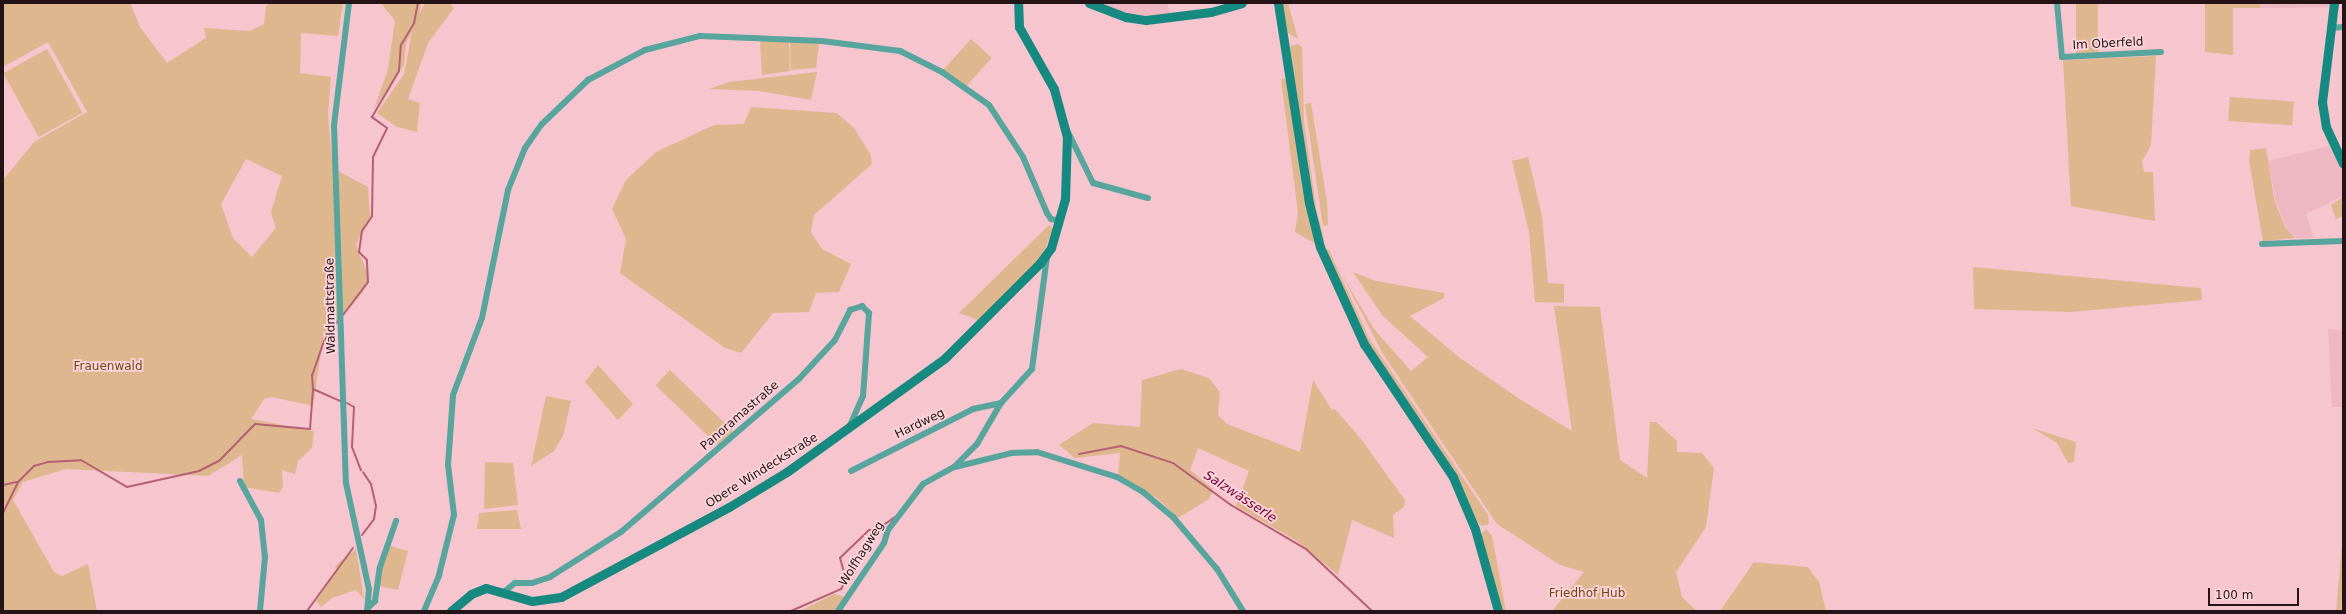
<!DOCTYPE html>
<html>
<head>
<meta charset="utf-8">
<style>
  body { margin:0 }
  #map { position:relative; width:2346px; height:614px; overflow:hidden; background:#f6c5ce; font-family:"DejaVu Sans",sans-serif }
  div>[style] { position:absolute }
  [style*='--x'] { left:calc(var(--x)*1px); top:calc(var(--y)*1px); width:calc(var(--w)*1px); rotate:calc(var(--a)*1deg) }
  .built>* { inset:0; background:#efb7c1 }
  .green>* { inset:0; background:#deb78f; transform-origin:0 0 }
  .stream>* { height:2px; margin:-1px; padding:0 1px; transform-origin:1px; border-radius:1px; background:#b75f73 }
  .street>* { height:6px; margin:-3px; padding:0 3px; transform-origin:3px; border-radius:3px; background:#57a59d }
  .secondary>* { height:9px; margin:-4.5px; padding:0 4.5px; transform-origin:4.5px; border-radius:4.5px; background:#168980 }
  span { translate:-50% -50%; white-space:nowrap; text-align:center; line-height:1.15; -webkit-text-stroke:3.5px #fdd5dc; paint-order:stroke }
  .street-label { font-size:12px; color:#241417 }
  .park-label { font-size:12px; color:#704612 }
  .water-label { font-size:13px; color:#740030; font-style:italic }
  .frame { position:absolute; inset:0; border:4px solid #241417; pointer-events:none }
  .scale { position:absolute; left:2208px; top:588px; width:91px; height:18px; box-sizing:border-box; border:2px solid #241417; border-top:0; padding-left:5px; font-size:12px; line-height:14px; white-space:nowrap; color:#241417; -webkit-text-stroke:3px #fdd5dc; paint-order:stroke }
</style>
</head>
<body>
<div id="map">
  <div class="built">
    <i style="clip-path:polygon(1096px 3px,1167px 3px,1171px 16px,1135px 16px)"></i>
    <i style="clip-path:polygon(2260px 3px,2331px 3px,2331px 7px,2260px 8px)"></i>
    <i style="clip-path:polygon(2329px 146px,2343px 171px,2343px 196px,2306px 214px,2314px 238px,2295px 238px,2286px 227px,2275px 199px,2268px 161px)"></i>
    <i style="clip-path:polygon(2328px 329px,2343px 330px,2343px 407px,2332px 407px)"></i>
  </div>
  <div class="green">
    <i style="clip-path:polygon(evenodd,3px 3px,130px 3px,140px 27px,167px 63px,206px 38px,204px 28px,250px 31px,264px 24px,266px 6px,270px 3px,343px 3px,338px 36px,301px 33px,300px 73px,331px 77px,328px 115px,337px 212px,338px 319px,323px 338px,313px 406px,272px 397px,264px 399px,251px 419px,314px 431px,312px 448px,298px 461px,295px 474px,282px 470px,283px 487px,279px 493px,244px 487px,242px 455px,208px 476px,66px 469px,23px 482px,13px 500px,54px 572px,62px 576px,88px 564px,97px 611px,3px 611px,3px 180px,34px 142px,87px 112px,48px 42px,3px 67px,3px 3px,246px 159px,282px 176px,271px 212px,276px 228px,252px 257px,233px 238px,221px 204px,246px 159px)"></i>
    <i style="clip-path:polygon(381px 3px,421px 3px,420px 13px,425px 3px,449px 3px,454px 8px,428px 43px,408px 99px,420px 103px,417px 132px,397px 127px,377px 113px,404px 74px,412px 32px,406px 43px,404px 65px,374px 109px,388px 69px,395px 21px)"></i>
    <i style="clip-path:polygon(1282px 3px,1288px 3px,1298px 39px,1288px 33px)"></i>
    <i style="left:2076px;top:3px;width:22px;height:52px"></i>
    <i style="clip-path:polygon(2205px 3px,2260px 3px,2260px 8px,2233px 8px,2233px 55px,2205px 52px)"></i>
    <i style="left:971px;top:39px;width:28px;height:41px;rotate:42deg"></i>
    <i style="clip-path:polygon(760px 40px,789px 41px,790px 71px,762px 75px)"></i>
    <i style="clip-path:polygon(790px 41px,819px 44px,816px 68px,791px 70px)"></i>
    <i style="clip-path:polygon(1298px 44px,1302px 47px,1304px 121px,1316px 208px,1325px 243px,1316px 224px,1290px 51px,1291px 46px)"></i>
    <i style="left:47px;top:49px;width:73px;height:50px;rotate:61deg"></i>
    <i style="clip-path:polygon(2156px 56px,2151px 145px,2142px 162px,2144px 172px,2153px 172px,2155px 221px,2071px 206px,2063px 60px)"></i>
    <i style="clip-path:polygon(817px 72px,811px 100px,759px 91px,709px 89px,729px 82px)"></i>
    <i style="clip-path:polygon(1288px 78px,1302px 189px,1316px 244px,1295px 232px,1298px 213px,1281px 79px)"></i>
    <i style="left:2230px;top:97px;width:64px;height:24px;rotate:4deg"></i>
    <i style="clip-path:polygon(1311px 103px,1327px 202px,1328px 225px,1323px 226px,1305px 104px)"></i>
    <i style="clip-path:polygon(751px 107px,837px 113px,854px 128px,871px 155px,872px 164px,814px 215px,811px 232px,822px 249px,851px 264px,839px 292px,816px 293px,809px 312px,773px 313px,741px 353px,725px 348px,620px 273px,626px 239px,612px 209px,626px 180px,656px 152px,714px 125px,744px 124px)"></i>
    <i style="clip-path:polygon(2266px 148px,2274px 199px,2285px 227px,2295px 238px,2263px 241px,2249px 161px,2250px 150px)"></i>
    <i style="clip-path:polygon(1528px 157px,1542px 216px,1548px 283px,1564px 284px,1564px 303px,1535px 302px,1529px 232px,1512px 161px)"></i>
    <i style="clip-path:polygon(338px 171px,368px 187px,370px 216px,356px 245px,369px 276px,363px 292px,343px 316px)"></i>
    <i style="clip-path:polygon(2343px 197px,2343px 216px,2336px 219px,2331px 205px)"></i>
    <i style="clip-path:polygon(1049px 225px,1053px 229px,1042px 256px,978px 320px,959px 313px)"></i>
    <i style="clip-path:polygon(1325px 249px,1329px 250px,1369px 338px,1488px 515px,1489px 524px,1482px 526px,1477px 522px,1441px 450px,1360px 330px)"></i>
    <i style="clip-path:polygon(1973px 267px,2201px 288px,2202px 300px,2071px 312px,1974px 309px)"></i>
    <i style="clip-path:polygon(1353px 272px,1376px 281px,1444px 293px,1444px 298px,1410px 316px,1460px 358px,1521px 400px,1572px 431px,1554px 306px,1600px 307px,1620px 460px,1647px 478px,1650px 422px,1656px 422px,1677px 441px,1677px 452px,1702px 453px,1714px 468px,1706px 527px,1676px 572px,1682px 597px,1697px 611px,1553px 610px,1584px 572px,1560px 565px,1497px 524px,1383px 354px,1341px 273px,1374px 329px,1411px 371px,1428px 357px,1382px 315px)"></i>
    <i style="clip-path:polygon(598px 365px,633px 404px,618px 420px,585px 382px)"></i>
    <i style="clip-path:polygon(1181px 369px,1209px 378px,1220px 392px,1218px 415px,1227px 424px,1300px 452px,1313px 380px,1332px 410px,1335px 409px,1361px 439px,1405px 500px,1404px 507px,1393px 515px,1394px 538px,1352px 520px,1338px 575px,1297px 541px,1236px 506px,1249px 471px,1198px 448px,1190px 470px,1213px 489px,1209px 499px,1178px 518px,1157px 498px,1118px 476px,1120px 453px,1075px 458px,1059px 445px,1093px 423px,1140px 427px,1142px 380px)"></i>
    <i style="left:670px;top:370px;width:88px;height:21px;rotate:44deg"></i>
    <i style="clip-path:polygon(546px 396px,571px 401px,563px 436px,554px 451px,531px 466px)"></i>
    <i style="clip-path:polygon(2032px 428px,2076px 442px,2074px 462px,2068px 463px,2057px 443px)"></i>
    <i style="clip-path:polygon(485px 462px,513px 463px,518px 505px,484px 509px)"></i>
    <i style="clip-path:polygon(517px 510px,521px 529px,477px 529px,479px 513px)"></i>
    <i style="clip-path:polygon(1486px 529px,1492px 536px,1506px 611px,1502px 611px,1481px 534px)"></i>
    <i style="clip-path:polygon(2343px 532px,2343px 586px,2341px 611px,2336px 611px)"></i>
    <i style="clip-path:polygon(387px 545px,408px 551px,398px 590px,379px 586px)"></i>
    <i style="clip-path:polygon(356px 549px,364px 599px,356px 590px,332px 598px,321px 607px,316px 601px,337px 571px,335px 566px)"></i>
    <i style="clip-path:polygon(1754px 562px,1808px 567px,1819px 582px,1826px 611px,1720px 611px)"></i>
    <i style="clip-path:polygon(834px 594px,845px 597px,834px 611px,800px 611px)"></i>
  </div>
  <div class="stream">
    <i style="--x:343;--y:315;--w:41;--a:-52.9"></i>
    <i style="--x:368;--y:282;--w:22;--a:-93"></i>
    <i style="--x:367;--y:260;--w:11;--a:-135"></i>
    <i style="--x:359;--y:252;--w:21;--a:-82"></i>
    <i style="--x:362;--y:231;--w:18;--a:-56"></i>
    <i style="--x:372;--y:216;--w:59;--a:-89"></i>
    <i style="--x:373;--y:157;--w:32;--a:-64"></i>
    <i style="--x:387;--y:128;--w:19;--a:-144"></i>
    <i style="--x:372;--y:117;--w:53;--a:-59.6"></i>
    <i style="--x:399;--y:71;--w:26;--a:-86"></i>
    <i style="--x:401;--y:45;--w:26;--a:-59"></i>
    <i style="--x:414;--y:23;--w:20;--a:-79"></i>
    <i style="--x:339;--y:319;--w:27;--a:124"></i>
    <i style="--x:324;--y:341;--w:36;--a:109"></i>
    <i style="--x:312;--y:375;--w:14;--a:86"></i>
    <i style="--x:313;--y:389;--w:30;--a:24"></i>
    <i style="--x:347;--y:403;--w:8;--a:30"></i>
    <i style="--x:354;--y:407;--w:40;--a:92.9"></i>
    <i style="--x:352;--y:447;--w:25;--a:69"></i>
    <i style="--x:1079;--y:454;--w:43;--a:-10.8"></i>
    <i style="--x:1121;--y:446;--w:55;--a:18.1"></i>
    <i style="--x:1173;--y:463;--w:72;--a:35.9"></i>
    <i style="--x:1231;--y:505;--w:87;--a:30.4"></i>
    <i style="--x:1306;--y:549;--w:91;--a:43.2"></i>
    <i style="--x:3;--y:485;--w:14;--a:-12"></i>
    <i style="--x:3;--y:513;--w:34;--a:-64"></i>
    <i style="--x:18;--y:482;--w:23;--a:-45"></i>
    <i style="--x:34;--y:466;--w:15;--a:-16"></i>
    <i style="--x:48;--y:462;--w:33;--a:-3"></i>
    <i style="--x:81;--y:460;--w:53;--a:30.4"></i>
    <i style="--x:127;--y:487;--w:74;--a:-12.5"></i>
    <i style="--x:199;--y:471;--w:22;--a:-27"></i>
    <i style="--x:219;--y:461;--w:52;--a:-45.8"></i>
    <i style="--x:255;--y:424;--w:55;--a:5.2"></i>
    <i style="--x:310;--y:429;--w:40;--a:-85.7"></i>
    <i style="--x:362;--y:535;--w:20;--a:-53"></i>
    <i style="--x:374;--y:519;--w:13;--a:-81"></i>
    <i style="--x:376;--y:506;--w:23;--a:-103"></i>
    <i style="--x:371;--y:484;--w:14;--a:-124"></i>
    <i style="--x:307;--y:611;--w:78;--a:-53.9"></i>
    <i style="--x:791;--y:611;--w:55;--a:-23.7"></i>
    <i style="--x:841;--y:589;--w:10;--a:-61"></i>
    <i style="--x:846;--y:580;--w:23;--a:-105"></i>
    <i style="--x:840;--y:558;--w:40;--a:-44"></i>
    <i style="--x:869;--y:530;--w:7;--a:0"></i>
    <i style="--x:876;--y:530;--w:23;--a:-34"></i>
  </div>
  <div class="street">
    <i style="--x:349;--y:3;--w:123;--a:97"></i>
    <i style="--x:334;--y:125;--w:358;--a:88.1"></i>
    <i style="--x:346;--y:483;--w:108;--a:77.8"></i>
    <i style="--x:369;--y:589;--w:22;--a:95"></i>
    <i style="--x:2057;--y:3;--w:54;--a:84.7"></i>
    <i style="--x:2062;--y:57;--w:99;--a:-2.9"></i>
    <i style="--x:2331;--y:28;--w:12;--a:-5"></i>
    <i style="--x:1067;--y:130;--w:59;--a:63.9"></i>
    <i style="--x:1093;--y:183;--w:57;--a:15.3"></i>
    <i style="--x:2262;--y:244;--w:81;--a:-2.1"></i>
    <i style="--x:955;--y:467;--w:59;--a:-13.8"></i>
    <i style="--x:1012;--y:453;--w:25;--a:-2"></i>
    <i style="--x:1037;--y:452;--w:84;--a:17.4"></i>
    <i style="--x:1117;--y:477;--w:30;--a:30"></i>
    <i style="--x:1143;--y:492;--w:39;--a:40"></i>
    <i style="--x:1173;--y:517;--w:68;--a:49.8"></i>
    <i style="--x:1217;--y:569;--w:49;--a:58.2"></i>
    <i style="--x:851;--y:471;--w:137;--a:-26.9"></i>
    <i style="--x:973;--y:409;--w:29;--a:-12"></i>
    <i style="--x:240;--y:481;--w:44;--a:61.7"></i>
    <i style="--x:261;--y:520;--w:37;--a:84"></i>
    <i style="--x:265;--y:557;--w:54;--a:95.3"></i>
    <i style="--x:505;--y:591;--w:13;--a:-39"></i>
    <i style="--x:515;--y:583;--w:17;--a:0"></i>
    <i style="--x:532;--y:583;--w:19;--a:-18"></i>
    <i style="--x:550;--y:577;--w:84;--a:-32.4"></i>
    <i style="--x:621;--y:532;--w:235;--a:-40.7"></i>
    <i style="--x:799;--y:379;--w:53;--a:-47.3"></i>
    <i style="--x:835;--y:340;--w:34;--a:-63"></i>
    <i style="--x:850;--y:310;--w:13;--a:-18"></i>
    <i style="--x:862;--y:306;--w:10;--a:45"></i>
    <i style="--x:869;--y:313;--w:83;--a:94.1"></i>
    <i style="--x:863;--y:396;--w:36;--a:114"></i>
    <i style="--x:368;--y:608;--w:10;--a:-45"></i>
    <i style="--x:375;--y:601;--w:34;--a:-82"></i>
    <i style="--x:380;--y:567;--w:49;--a:-70.8"></i>
    <i style="--x:424;--y:611;--w:39;--a:-67"></i>
    <i style="--x:439;--y:575;--w:62;--a:-76"></i>
    <i style="--x:454;--y:515;--w:50;--a:-96.8"></i>
    <i style="--x:448;--y:465;--w:70;--a:-85.9"></i>
    <i style="--x:453;--y:395;--w:82;--a:-69.4"></i>
    <i style="--x:482;--y:318;--w:131;--a:-78.5"></i>
    <i style="--x:508;--y:190;--w:45;--a:-68"></i>
    <i style="--x:525;--y:148;--w:29;--a:-55"></i>
    <i style="--x:542;--y:124;--w:64;--a:-43.7"></i>
    <i style="--x:588;--y:80;--w:64;--a:-27.8"></i>
    <i style="--x:645;--y:50;--w:57;--a:-14.3"></i>
    <i style="--x:700;--y:36;--w:122;--a:2.3"></i>
    <i style="--x:822;--y:41;--w:79;--a:7.3"></i>
    <i style="--x:900;--y:51;--w:47;--a:26.6"></i>
    <i style="--x:942;--y:72;--w:57;--a:35.1"></i>
    <i style="--x:989;--y:105;--w:62;--a:56.8"></i>
    <i style="--x:1023;--y:157;--w:61;--a:66.8"></i>
    <i style="--x:1047;--y:213;--w:7;--a:56"></i>
    <i style="--x:1051;--y:219;--w:9;--a:13"></i>
    <i style="--x:838;--y:611;--w:82;--a:-55.9"></i>
    <i style="--x:884;--y:543;--w:14;--a:-73"></i>
    <i style="--x:888;--y:530;--w:58;--a:-52.7"></i>
    <i style="--x:923;--y:484;--w:35;--a:-29"></i>
    <i style="--x:954;--y:467;--w:33;--a:-45"></i>
    <i style="--x:977;--y:444;--w:48;--a:-59.7"></i>
    <i style="--x:1001;--y:403;--w:46;--a:-47.6"></i>
    <i style="--x:1032;--y:369;--w:114;--a:-82.4"></i>
  </div>
  <div class="secondary">
    <i style="--x:1089;--y:3;--w:40;--a:21"></i>
    <i style="--x:1126;--y:17;--w:20;--a:9"></i>
    <i style="--x:1146;--y:20;--w:65;--a:-7"></i>
    <i style="--x:1211;--y:12;--w:32;--a:-16"></i>
    <i style="--x:1278;--y:3;--w:202;--a:81.2"></i>
    <i style="--x:1309;--y:203;--w:45;--a:76"></i>
    <i style="--x:1320;--y:247;--w:107;--a:65.6"></i>
    <i style="--x:1364;--y:344;--w:160;--a:56.2"></i>
    <i style="--x:1453;--y:477;--w:56;--a:67.1"></i>
    <i style="--x:1475;--y:529;--w:85;--a:74.3"></i>
    <i style="--x:2334;--y:3;--w:100;--a:96.9"></i>
    <i style="--x:2322;--y:102;--w:25;--a:81"></i>
    <i style="--x:2326;--y:127;--w:40;--a:65"></i>
    <i style="--x:451;--y:611;--w:26;--a:-40"></i>
    <i style="--x:471;--y:594;--w:16;--a:-22"></i>
    <i style="--x:486;--y:588;--w:48;--a:15.8"></i>
    <i style="--x:532;--y:601;--w:29;--a:-8"></i>
    <i style="--x:561;--y:597;--w:191;--a:-28.2"></i>
    <i style="--x:729;--y:507;--w:69;--a:-31.4"></i>
    <i style="--x:788;--y:471;--w:193;--a:-35.7"></i>
    <i style="--x:945;--y:358;--w:134;--a:-45"></i>
    <i style="--x:1040;--y:263;--w:19;--a:-54"></i>
    <i style="--x:1051;--y:248;--w:51;--a:-74.1"></i>
    <i style="--x:1065;--y:199;--w:62;--a:-88.2"></i>
    <i style="--x:1067;--y:137;--w:50;--a:-105.2"></i>
    <i style="--x:1054;--y:89;--w:71;--a:-119.4"></i>
    <i style="--x:1019;--y:27;--w:24;--a:-92"></i>
  </div>
  <div class="street-label">
    <span style="left:2108px;top:44px;rotate:-3deg">Im Oberfeld</span>
    <span style="left:331px;top:306px;rotate:-91deg">Waldmattstraße</span>
    <span style="left:740px;top:416px;rotate:-41deg">Panoramastraße</span>
    <span style="left:920px;top:424px;rotate:-26deg">Hardweg</span>
    <span style="left:762px;top:471px;rotate:-32deg">Obere Windeckstraße</span>
    <span style="left:862px;top:554px;rotate:-58deg">Wolfhagweg</span>
  </div>
  <div class="park-label">
    <span style="left:108px;top:367px">Frauenwald</span>
    <span style="left:1587px;top:594px">Friedhof Hub</span>
  </div>
  <div class="water-label">
    <span style="left:1240px;top:497px;rotate:33deg">Salzwässerle</span>
  </div>
  <div class="frame"></div>
  <div class="scale">100 m</div>
</div>
</body>
</html>
